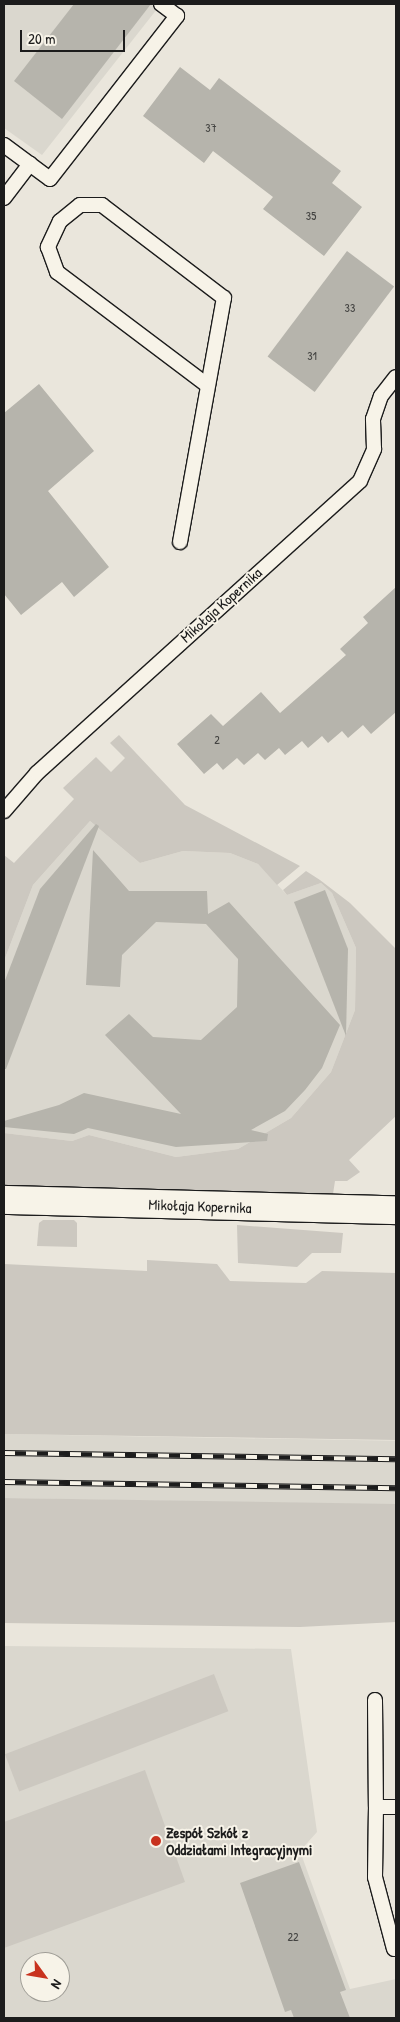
<!DOCTYPE html>
<html>
<head>
<meta charset="utf-8">
<style>
  body { margin:0 }
  #map { position:relative; width:400px; height:2022px; overflow:hidden; background:#eae6dc; font-family:"Patrick Hand",sans-serif }
  div>[style] { position:absolute }
  [style*='--x'] { left:calc(var(--x)*1px); top:calc(var(--y)*1px); width:calc(var(--w)*1px); rotate:calc(var(--a)*1deg) }
  .built>* { inset:0; background:#dad7ce; transform-origin:0 0 }
  .green>* { inset:0; background:#ccc8c0; transform-origin:0 0 }
  .building>* { inset:0; background:#b6b4ac; transform-origin:0 0 }
  .roads { filter:drop-shadow(1px 0 #1c1c1c) drop-shadow(-1px 0 #1c1c1c) drop-shadow(0 1px #1c1c1c) drop-shadow(0 -1px #1c1c1c) }
  .lane>* { height:14px; margin:-7px; padding:0 7px; transform-origin:7px; border-radius:7px; background:#f7f3e8 }
  .street>* { height:28px; margin:-14px; padding:0 14px; transform-origin:14px; border-radius:14px; background:#f7f3e8 }
  .rail>* { height:5.5px; margin-top:-2.75px; transform-origin:0; background:repeating-linear-gradient(90deg,#f7f3e8 0 11px,#1c1c1c 0 22px); box-sizing:border-box; border-block:1px solid #1c1c1c }
  .dots>* { width:14px; height:14px; translate:-50% -50%; box-sizing:border-box; border:2px solid #f7f3e8; border-radius:50% }
  span { translate:-50% -50%; white-space:nowrap; text-align:center; line-height:1.15; -webkit-text-stroke:4px #f7f3e8; paint-order:stroke }
  .number-label { font-size:12px; color:#424240 }
  .number-label span { -webkit-text-stroke-width:0 }
  .street-label { font-size:15px; color:#1c1c1c }
  .poi-label { font-size:15px; color:#1c1c1c; font-weight:700 }
  .left { translate:0 -50%; text-align:left }
  .frame { position:absolute; inset:0; border:5px solid #1c1c1c; pointer-events:none }
  .north { position:absolute; left:20px; top:1952px; width:50px; height:50px; box-sizing:border-box; background:#f7f3e8; border:1px solid #9f9d96; border-radius:50%; rotate:122deg; font-size:14px; font-weight:700; line-height:20px; text-align:center; color:#1c1c1c }
  .north::after { content:''; display:block; margin:auto; width:18px; height:22px; background:#c8321e; clip-path:polygon(50% 0,100% 100%,50% 72%,0 100%) }
  .scale { position:absolute; left:20px; top:30px; width:105px; height:22px; box-sizing:border-box; border:2px solid #1c1c1c; border-top:0; padding-left:6px; font-size:15px; line-height:18px; white-space:nowrap; color:#1c1c1c; -webkit-text-stroke:4px #f7f3e8; paint-order:stroke }
</style>
</head>
<body>
<div id="map">
  <div class="built">
    <i style="clip-path:polygon(4px 4px,161px 4px,42px 155px,4px 128px)"></i>
    <i style="clip-path:polygon(90px 821px,140px 863px,183px 851px,230px 853px,258px 864px,287px 895px,321px 883px,332px 893px,356px 948px,355px 1010px,331px 1072px,291px 1118px,238px 1149px,176px 1157px,89px 1135px,72px 1141px,4px 1133px,4px 961px,33px 885px)"></i>
    <i style="left:4px;top:1434px;width:392px;height:64px;rotate:1deg"></i>
    <i style="clip-path:polygon(evenodd,4px 1646px,291px 1649px,317px 1832px,300px 1851px,350px 1989px,396px 1979px,396px 2018px,4px 2018px,4px 1646px,30px 1962px,60px 1962px,60px 1992px,30px 1992px,30px 1962px)"></i>
  </div>
  <div class="green">
    <i style="clip-path:polygon(119px 735px,185px 805px,300px 866px,277px 885px,258px 864px,230px 853px,183px 851px,140px 863px,90px 821px,33px 885px,4px 961px,4px 855px,14px 863px,74px 799px,63px 788px,96px 757px,111px 772px,125px 758px,110px 743px)"></i>
    <i style="clip-path:polygon(306px 871px,320px 880px,350px 903px,396px 949px,396px 1116px,349px 1160px,360px 1172px,347px 1181px,335px 1181px,333px 1194px,4px 1186px,4px 1133px,72px 1141px,89px 1135px,176px 1157px,238px 1149px,291px 1118px,331px 1072px,355px 1010px,356px 948px,332px 893px,321px 883px,287px 895px,283px 890px)"></i>
    <i style="clip-path:polygon(43px 1220px,74px 1220px,77px 1223px,77px 1247px,37px 1246px,39px 1223px)"></i>
    <i style="clip-path:polygon(237px 1225px,343px 1233px,341px 1253px,312px 1253px,297px 1267px,238px 1263px)"></i>
    <i style="clip-path:polygon(147px 1260px,217px 1264px,230px 1281px,306px 1283px,322px 1271px,396px 1273px,396px 1440px,4px 1434px,4px 1264px,147px 1271px)"></i>
    <i style="clip-path:polygon(4px 1498px,396px 1504px,396px 1622px,300px 1627px,4px 1623px)"></i>
    <i style="left:214px;top:1674px;width:40px;height:224px;rotate:69deg"></i>
    <i style="clip-path:polygon(145px 1770px,185px 1882px,4px 1948px,4px 1822px)"></i>
  </div>
  <div class="building">
    <i style="clip-path:polygon(74px 4px,151px 4px,62px 119px,14px 81px)"></i>
    <i style="clip-path:polygon(180px 67px,210px 90px,219px 78px,341px 171px,332px 183px,362px 207px,324px 256px,263px 209px,273px 197px,213px 151px,204px 163px,143px 116px)"></i>
    <i style="left:347px;top:251px;width:59px;height:132px;rotate:37deg"></i>
    <i style="clip-path:polygon(39px 384px,94px 451px,48px 491px,109px 567px,74px 597px,62px 582px,21px 615px,4px 594px,4px 413px)"></i>
    <i style="clip-path:polygon(396px 587px,396px 712px,371px 734px,363px 725px,348px 738px,342px 731px,328px 743px,322px 736px,308px 748px,302px 741px,285px 755px,279px 748px,265px 760px,258px 753px,244px 765px,237px 758px,223px 770px,217px 763px,204px 774px,177px 744px,211px 714px,223px 726px,261px 692px,280px 713px,346px 655px,340px 649px,368px 623px,363px 617px)"></i>
    <i style="clip-path:polygon(96px 824px,99px 826px,6px 1069px,4px 1069px,4px 983px,40px 889px)"></i>
    <i style="clip-path:polygon(93px 850px,129px 891px,207px 891px,208px 914px,229px 902px,340px 1025px,322px 1068px,305px 1090px,285px 1111px,251px 1130px,268px 1134px,267px 1141px,176px 1147px,88px 1128px,74px 1134px,4px 1127px,4px 1121px,59px 1105px,84px 1093px,181px 1114px,105px 1035px,129px 1014px,153px 1037px,201px 1040px,237px 1007px,238px 959px,206px 924px,156px 922px,122px 955px,120px 987px,86px 985px)"></i>
    <i style="clip-path:polygon(325px 890px,348px 949px,346px 1036px,294px 902px)"></i>
    <i style="clip-path:polygon(299px 1862px,346px 1990px,340px 1992px,350px 2018px,294px 2018px,291px 2010px,285px 2012px,240px 1883px)"></i>
  </div>
  <div class="roads">
    <div class="lane">
      <i style="--x:4;--y:145;--w:57;--a:36.5"></i>
      <i style="--x:50;--y:179;--w:207;--a:-52.1"></i>
      <i style="--x:177;--y:16;--w:20;--a:-143"></i>
      <i style="--x:4;--y:198;--w:43;--a:-52.6"></i>
      <i style="--x:180;--y:542;--w:248;--a:-79.8"></i>
      <i style="--x:224;--y:298;--w:153;--a:-142.7"></i>
      <i style="--x:102;--y:205;--w:22;--a:180"></i>
      <i style="--x:80;--y:205;--w:26;--a:141"></i>
      <i style="--x:60;--y:221;--w:29;--a:115"></i>
      <i style="--x:48;--y:247;--w:27;--a:70"></i>
      <i style="--x:57;--y:272;--w:188;--a:37"></i>
      <i style="--x:4;--y:811;--w:50;--a:-49"></i>
      <i style="--x:37;--y:773;--w:435;--a:-42.1"></i>
      <i style="--x:360;--y:481;--w:35;--a:-66"></i>
      <i style="--x:374;--y:449;--w:30;--a:-92"></i>
      <i style="--x:373;--y:419;--w:24;--a:-71"></i>
      <i style="--x:381;--y:396;--w:24;--a:-52"></i>
      <i style="--x:375;--y:1700;--w:107;--a:89.5"></i>
      <i style="--x:394;--y:1949;--w:74;--a:-104.8"></i>
      <i style="--x:375;--y:1877;--w:70;--a:-89.2"></i>
      <i style="--x:376;--y:1807;--w:20;--a:0"></i>
    </div>
    <div class="street">
      <i style="--x:4;--y:1200;--w:392;--a:1.5"></i>
    </div>
  </div>
  <div class="rail">
    <i style="--x:4;--y:1453;--w:392;--a:0.9"></i>
    <i style="--x:4;--y:1482;--w:392;--a:0.9"></i>
  </div>
  <div class="dots">
    <i style="left:156px;top:1841px;background:#c8321e"></i>
  </div>
  <div class="number-label">
    <span style="left:211px;top:128px">37</span>
    <span style="left:311px;top:216px">35</span>
    <span style="left:350px;top:308px">33</span>
    <span style="left:312px;top:356px">31</span>
    <span style="left:217px;top:740px">2</span>
    <span style="left:293px;top:1937px">22</span>
  </div>
  <div class="street-label">
    <span style="left:221px;top:605px;rotate:-42deg">Mikołaja Kopernika</span>
    <span style="left:200px;top:1206px;rotate:2deg">Mikołaja Kopernika</span>
  </div>
  <div class="poi-label">
    <span class="left" style="left:166px;top:1841px">Zespół Szkół z<br>Oddziałami Integracyjnymi</span>
  </div>
  <div class="frame"></div>
  <div class="north">N</div>
  <div class="scale">20 m</div>
</div>
</body>
</html>
